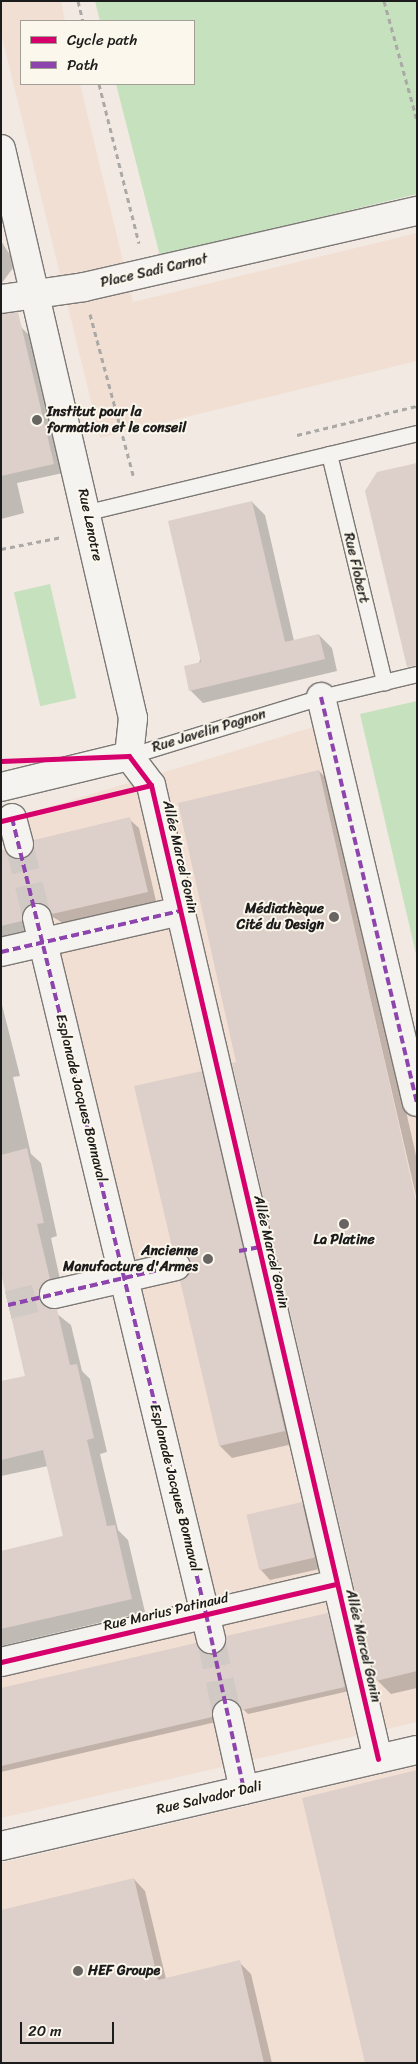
<!DOCTYPE html>
<html>
<head>
<meta charset="utf-8">
<style>
  body { margin:0 }
  #map { position:relative; width:418px; height:2064px; overflow:hidden; background:#f1e9e2; font-family:Sriracha,sans-serif }
  div>[style] { position:absolute }
  [style*='--x'] { left:calc(var(--x)*1px); top:calc(var(--y)*1px); width:calc(var(--w)*1px); rotate:calc(var(--a)*1deg) }
  .built>* { inset:0; background:#f2dfd4 }
  .green>* { inset:0; background:#c6e1be; transform-origin:0 0 }
  .shadow>* { inset:0; background:#0003 }
  .building>* { inset:0; background:#ddcfc9; transform-origin:0 0 }
  .street-tunnel>* { height:28px; margin-top:-14px; transform-origin:0; background:repeating-linear-gradient(90deg,#d1cac4 0 28px,transparent 0 42px) }
  .path>* { height:3px; margin-top:-1.5px; transform-origin:0; background:repeating-linear-gradient(90deg,#aba9a6 0 5px,transparent 0 9px) }
  .roads { filter:drop-shadow(1px 0 #7c7875) drop-shadow(-1px 0 #7c7875) drop-shadow(0 1px #7c7875) drop-shadow(0 -1px #7c7875) }
  .lane>* { height:15px; margin:-7.5px; padding:0 7.5px; transform-origin:7.5px; border-radius:7.5px; background:#f5f3ef }
  .street>* { height:28px; margin:-14px; padding:0 14px; transform-origin:14px; border-radius:14px; background:#f5f3ef }
  .quiet>* { height:4px; margin-top:-2px; transform-origin:0; background:repeating-linear-gradient(90deg,#8e44ad 0 8px,transparent 0 12px) }
  .cycleway>* { height:5px; margin:-2.5px; padding:0 2.5px; transform-origin:2.5px; border-radius:2.5px; background:#d6006c }
  .dots>* { width:14px; height:14px; translate:-50% -50%; box-sizing:border-box; border:2px solid #fbf7ec; border-radius:50% }
  span { translate:-50% -50%; white-space:nowrap; text-align:center; line-height:1.15; -webkit-text-stroke:4px #fbf7ec; paint-order:stroke }
  .street-label { font-size:14px; color:#1c1c1c }
  .poi-label { font-size:14px; color:#1c1c1c; font-weight:700 }
  .left { translate:0 -50%; text-align:left }
  .right { translate:-100% -50%; text-align:right }
  .frame { position:absolute; inset:0; border:2px solid #1c1c1c; pointer-events:none }
  .legend { position:absolute; left:20px; top:20px; width:175px; height:65px; box-sizing:border-box; background:#fbf7ec; border:1px solid #a29f99; margin:0; padding:6px 9px; list-style:none; font-size:15px; color:#1c1c1c }
  .legend li { display:flex; align-items:center; gap:10px; height:25px }
  .legend b { width:25px; border:1px solid #a29f99 }
  .scale { position:absolute; left:20px; top:2022px; width:94px; height:22px; box-sizing:border-box; border:2px solid #1c1c1c; border-top:0; padding-left:6px; font-size:15px; line-height:18px; white-space:nowrap; color:#1c1c1c; -webkit-text-stroke:4px #fbf7ec; paint-order:stroke }
</style>
</head>
<body>
<div id="map">
  <div class="built">
    <i style="clip-path:polygon(1px 1px,61px 1px,65px 21px,21px 21px,21px 84px,80px 84px,133px 302px,417px 233px,417px 361px,100px 438px,1px 33px)"></i>
    <i style="clip-path:polygon(327px 723px,417px 1102px,417px 1722px,1px 1818px,1px 1662px,205px 1614px,12px 818px)"></i>
    <i style="clip-path:polygon(417px 1766px,417px 2063px,1px 2063px,1px 1863px)"></i>
  </div>
  <div class="green">
    <i style="clip-path:polygon(95px 1px,417px 1px,417px 194px,160px 256px,116px 84px,194px 84px,194px 21px,100px 21px)"></i>
    <i style="left:50px;top:584px;width:117px;height:37px;rotate:77deg"></i>
    <i style="clip-path:polygon(417px 701px,417px 958px,360px 714px)"></i>
  </div>
  <div class="shadow">
    <i style="clip-path:polygon(1px 241px,16px 264px,1px 284px)"></i>
    <i style="clip-path:polygon(21px 327px,30px 336px,63px 473px,17px 483px,24px 513px,1px 519px,1px 329px)"></i>
    <i style="clip-path:polygon(252px 502px,265px 515px,294px 641px,319px 635px,332px 648px,337px 671px,203px 703px,190px 690px)"></i>
    <i style="clip-path:polygon(319px 771px,333px 785px,417px 1160px,417px 1200px,321px 786px,417px 1211px,417px 1688px,391px 1694px,377px 1680px,237px 1063px)"></i>
    <i style="clip-path:polygon(129px 819px,139px 828px,156px 901px,63px 923px,44px 912px,31px 930px,1px 937px,1px 849px,23px 860px)"></i>
    <i style="clip-path:polygon(1px 1001px,20px 1076px,13px 1077px,31px 1154px,41px 1163px,57px 1236px,51px 1238px,63px 1293px,53px 1303px,52px 1310px,71px 1325px,82px 1371px,90px 1379px,107px 1452px,100px 1454px,118px 1530px,128px 1540px,145px 1612px,1px 1646px,1px 1552px,64px 1537px,48px 1466px,1px 1476px,1px 1383px,27px 1377px,1px 1268px)"></i>
    <i style="clip-path:polygon(201px 1072px,213px 1084px,297px 1443px,232px 1458px,220px 1446px,192px 1263px,174px 1250px)"></i>
    <i style="clip-path:polygon(302px 1504px,311px 1513px,324px 1568px,270px 1580px,261px 1570px)"></i>
    <i style="clip-path:polygon(327px 1614px,349px 1691px,248px 1714px,238px 1704px,228px 1703px,216px 1722px,1px 1772px,1px 1689px,196px 1644px,214px 1656px)"></i>
    <i style="clip-path:polygon(134px 1879px,145px 1891px,166px 1979px,239px 1962px,251px 1974px,272px 2063px,1px 2063px)"></i>
  </div>
  <div class="building">
    <i style="clip-path:polygon(18px 312px,54px 464px,1px 476px,1px 314px)"></i>
    <i style="clip-path:polygon(417px 463px,417px 665px,407px 667px,365px 491px,377px 472px)"></i>
    <i style="clip-path:polygon(252px 501px,285px 642px,319px 634px,325px 659px,189px 691px,184px 666px,201px 662px,168px 521px)"></i>
    <i style="clip-path:polygon(319px 770px,417px 1206px,417px 1671px,376px 1681px,232px 1063px,236px 1062px,178px 803px)"></i>
    <i style="clip-path:polygon(130px 817px,148px 892px,52px 914px,48px 907px,34px 903px,26px 907px,22px 921px,1px 926px,1px 848px,15px 859px,23px 859px,30px 855px,34px 840px)"></i>
    <i style="clip-path:polygon(202px 1071px,285px 1431px,219px 1446px,180px 1281px,191px 1271px,191px 1262px,181px 1251px,173px 1251px,134px 1086px)"></i>
    <i style="clip-path:polygon(27px 1148px,44px 1223px,37px 1224px,50px 1279px,39px 1289px,39px 1298px,49px 1309px,57px 1309px,70px 1365px,77px 1364px,94px 1438px,87px 1440px,107px 1526px,115px 1525px,132px 1599px,1px 1629px,1px 1551px,63px 1536px,43px 1450px,1px 1460px,1px 1381px,25px 1376px,1px 1273px,1px 1155px)"></i>
    <i style="left:302px;top:1502px;width:57px;height:57px;rotate:77deg"></i>
    <i style="clip-path:polygon(328px 1613px,345px 1687px,242px 1710px,232px 1699px,223px 1699px,212px 1709px,212px 1717px,1px 1766px,1px 1688px,196px 1643px,200px 1650px,214px 1654px,222px 1650px,226px 1636px)"></i>
    <i style="clip-path:polygon(417px 1770px,417px 2063px,365px 2063px,302px 1798px)"></i>
    <i style="clip-path:polygon(134px 1878px,158px 1980px,240px 1960px,264px 2063px,1px 2063px,1px 1910px)"></i>
  </div>
  <div class="street-tunnel">
    <i style="--x:19;--y:844;--w:76;--a:76.3"></i>
    <i style="--x:8;--y:1305;--w:47;--a:-13.4"></i>
    <i style="--x:211;--y:1639;--w:77;--a:78"></i>
  </div>
  <div class="path">
    <i style="--x:78;--y:1;--w:21;--a:76"></i>
    <i style="--x:384;--y:1;--w:123;--a:74.5"></i>
    <i style="--x:99;--y:84;--w:164;--a:75.9"></i>
    <i style="--x:90;--y:314;--w:167;--a:75"></i>
    <i style="--x:297;--y:435;--w:123;--a:-13.6"></i>
    <i style="--x:1;--y:549;--w:62;--a:-11.1"></i>
  </div>
  <div class="roads">
    <div class="lane">
      <i style="--x:329;--y:454;--w:235;--a:76.4"></i>
      <i style="--x:88;--y:512;--w:338;--a:-13.5"></i>
      <i style="--x:129;--y:756;--w:201;--a:-17.1"></i>
      <i style="--x:321;--y:697;--w:99;--a:-13.5"></i>
    </div>
    <div class="street">
      <i style="--x:1;--y:149;--w:584;--a:76.94"></i>
      <i style="--x:133;--y:718;--w:38;--a:96"></i>
      <i style="--x:1;--y:299;--w:84;--a:-8.2"></i>
      <i style="--x:84;--y:287;--w:342;--a:-12.9"></i>
      <i style="--x:321;--y:697;--w:416;--a:76.7"></i>
      <i style="--x:129;--y:756;--w:36;--a:53"></i>
      <i style="--x:151;--y:785;--w:1000;--a:76.88"></i>
      <i style="--x:1;--y:787;--w:132;--a:-13.6"></i>
      <i style="--x:12;--y:818;--w:27;--a:75"></i>
      <i style="--x:37;--y:918;--w:742;--a:76.43"></i>
      <i style="--x:1;--y:952;--w:184;--a:-12.9"></i>
      <i style="--x:54;--y:1294;--w:125;--a:-12.9"></i>
      <i style="--x:1;--y:1662;--w:345;--a:-13.1"></i>
      <i style="--x:227;--y:1714;--w:78;--a:77.4"></i>
      <i style="--x:1;--y:1846;--w:427;--a:-13"></i>
    </div>
  </div>
  <div class="quiet">
    <i style="--x:321;--y:697;--w:416;--a:76.7"></i>
    <i style="--x:12;--y:818;--w:819;--a:76.3"></i>
    <i style="--x:206;--y:1614;--w:180;--a:77.8"></i>
    <i style="--x:1;--y:952;--w:184;--a:-12.9"></i>
    <i style="--x:239;--y:1251;--w:20;--a:-11"></i>
    <i style="--x:8;--y:1305;--w:172;--a:-13.1"></i>
  </div>
  <div class="cycleway">
    <i style="--x:1;--y:761;--w:128;--a:-2.2"></i>
    <i style="--x:129;--y:756;--w:36;--a:53"></i>
    <i style="--x:151;--y:785;--w:1000;--a:76.88"></i>
    <i style="--x:1;--y:821;--w:154;--a:-13.5"></i>
    <i style="--x:1;--y:1662;--w:345;--a:-13.1"></i>
  </div>
  <div class="dots">
    <i style="left:37px;top:420px;background:#676461"></i>
    <i style="left:334px;top:917px;background:#676461"></i>
    <i style="left:344px;top:1224px;background:#676461"></i>
    <i style="left:208px;top:1259px;background:#676461"></i>
    <i style="left:78px;top:1971px;background:#676461"></i>
  </div>
  <div class="street-label">
    <span style="left:154px;top:271px;rotate:-13deg">Place Sadi Carnot</span>
    <span style="left:90px;top:525px;rotate:78deg">Rue Lenotre</span>
    <span style="left:356px;top:568px;rotate:77deg">Rue Flobert</span>
    <span style="left:209px;top:731px;rotate:-17deg">Rue Javelin Pagnon</span>
    <span style="left:180px;top:857px;rotate:77deg">Allée Marcel Gonin</span>
    <span style="left:81px;top:1098px;rotate:76deg">Esplanade Jacques Bonnaval</span>
    <span style="left:271px;top:1252px;rotate:77deg">Allée Marcel Gonin</span>
    <span style="left:175px;top:1488px;rotate:76deg">Esplanade Jacques Bonnaval</span>
    <span style="left:166px;top:1612px;rotate:-13deg">Rue Marius Patinaud</span>
    <span style="left:363px;top:1646px;rotate:77deg">Allée Marcel Gonin</span>
    <span style="left:209px;top:1798px;rotate:-13deg">Rue Salvador Dali</span>
  </div>
  <div class="poi-label">
    <span class="left" style="left:47px;top:420px">Institut pour la<br>formation et le conseil</span>
    <span class="right" style="left:324px;top:917px">Médiathèque<br>Cité du Design</span>
    <span style="left:344px;top:1240px">La Platine</span>
    <span class="right" style="left:198px;top:1259px">Ancienne<br>Manufacture d'Armes</span>
    <span class="left" style="left:88px;top:1971px">HEF Groupe</span>
  </div>
  <div class="frame"></div>
  <ul class="legend">
  <li><b style="height:6px;background:#d6006c"></b>Cycle path</li>
  <li><b style="height:6px;background:#8e44ad"></b>Path</li>
  </ul>
  <div class="scale">20 m</div>
</div>
</body>
</html>
